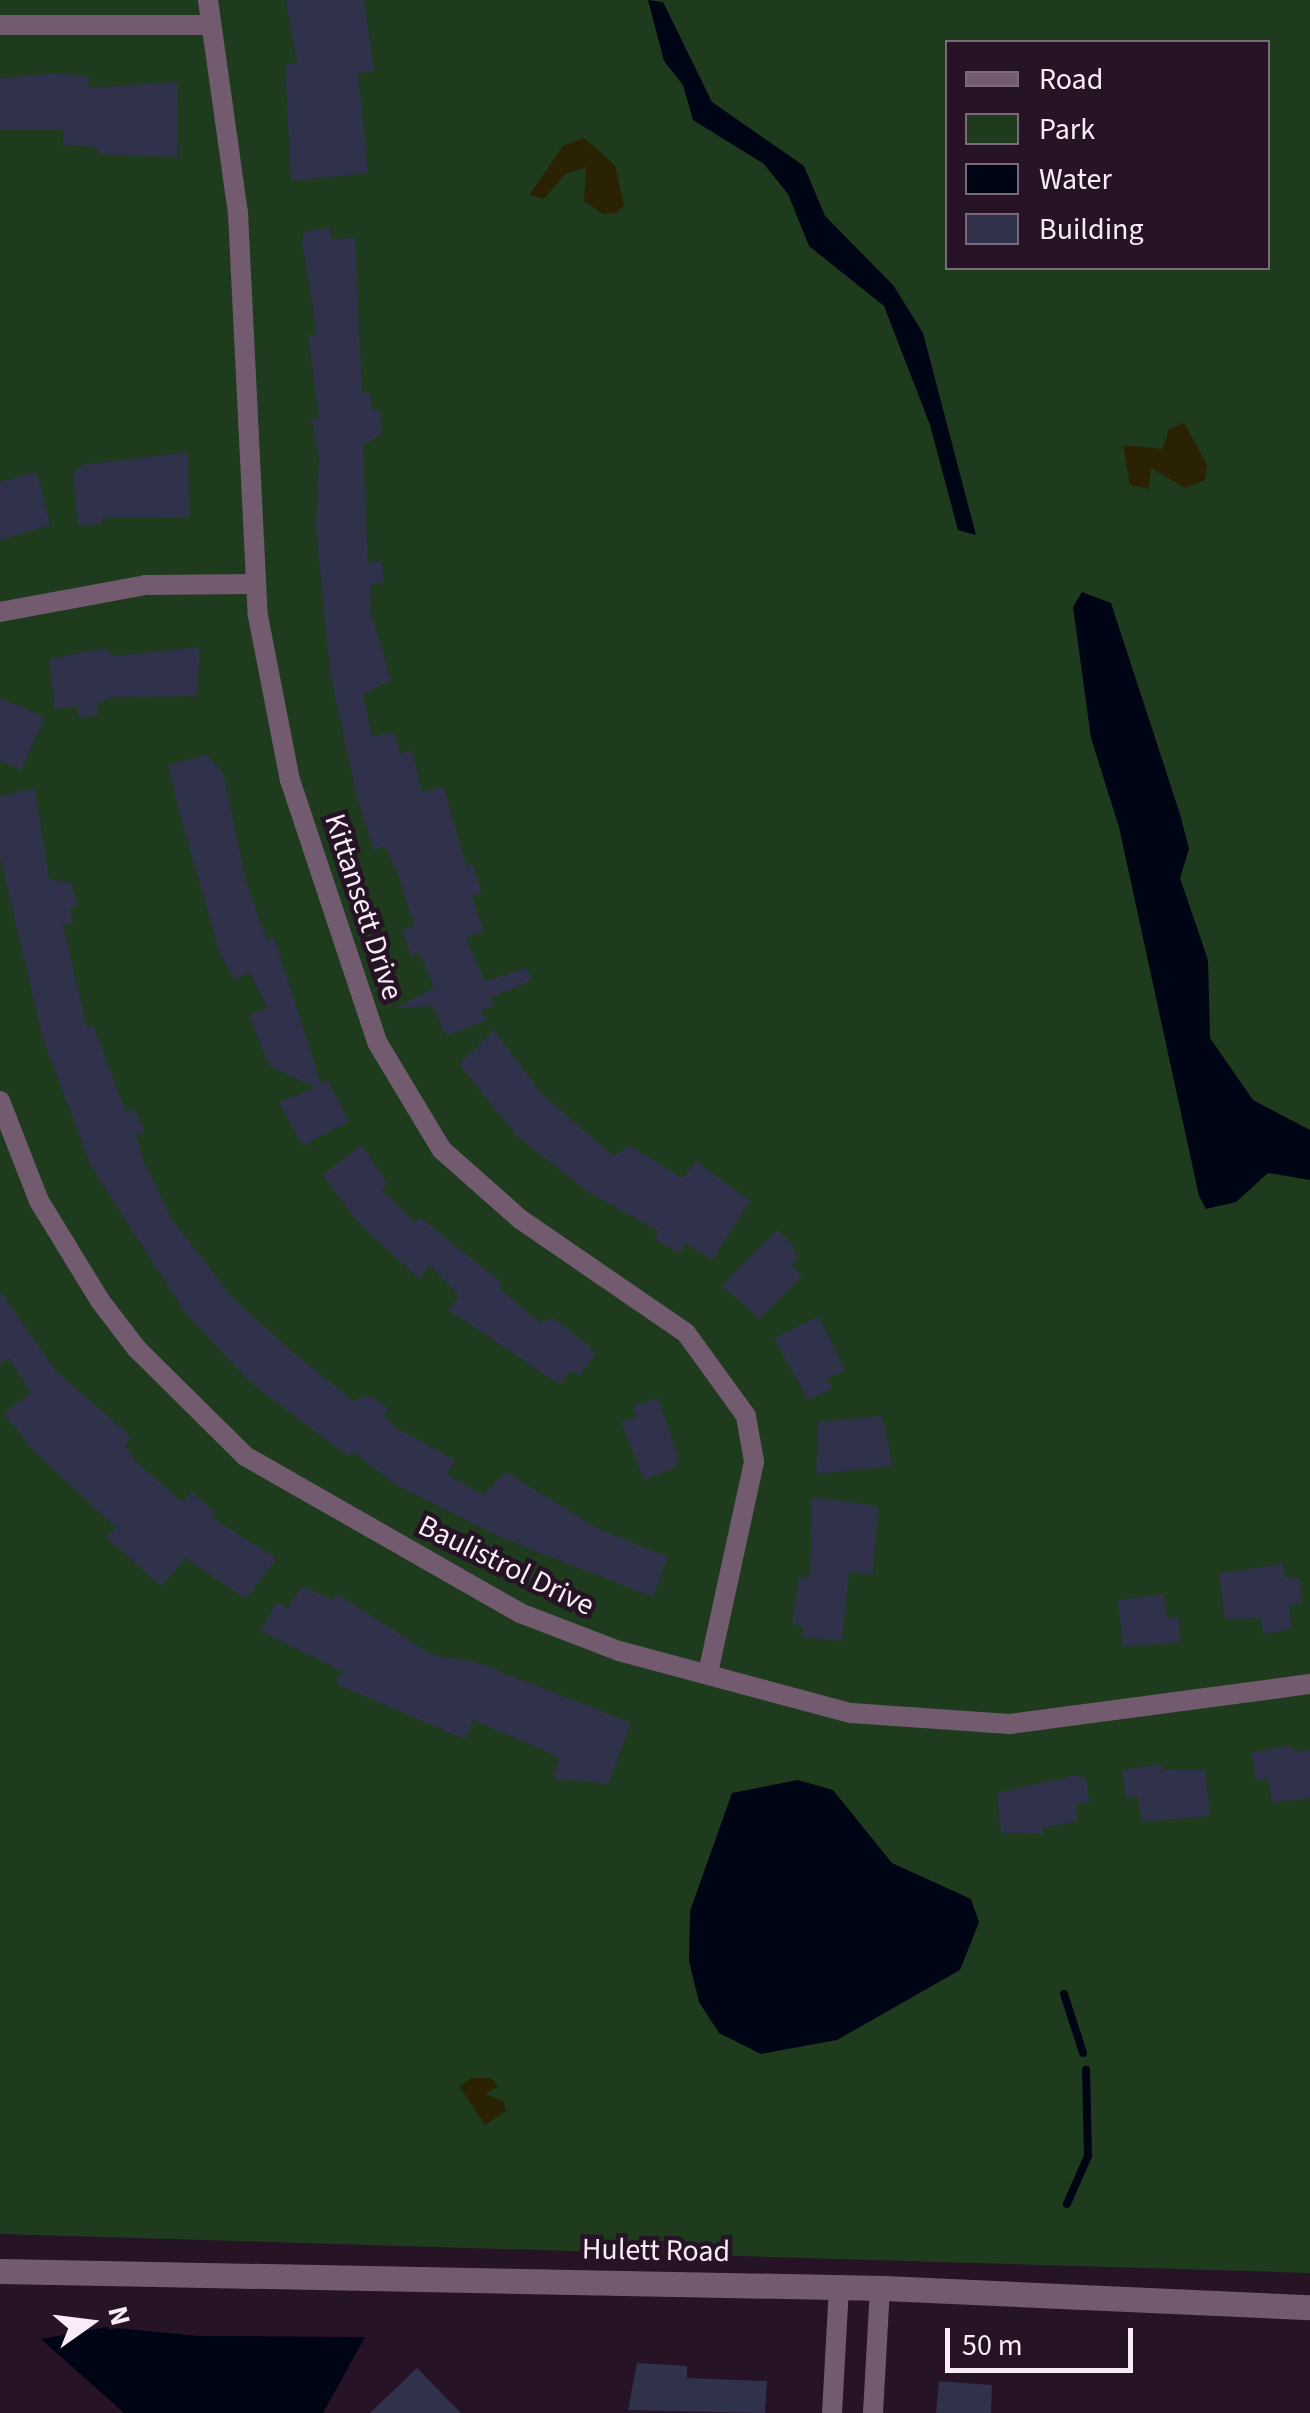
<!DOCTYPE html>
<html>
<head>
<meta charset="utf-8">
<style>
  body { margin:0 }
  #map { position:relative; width:1310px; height:2413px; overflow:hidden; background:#271326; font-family:"Source Sans 3",sans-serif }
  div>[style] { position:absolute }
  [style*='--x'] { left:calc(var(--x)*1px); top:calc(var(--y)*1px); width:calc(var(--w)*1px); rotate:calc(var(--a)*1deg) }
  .green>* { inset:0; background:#1f3b1e }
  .sand>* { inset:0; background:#2a2202 }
  .water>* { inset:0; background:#000515 }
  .stream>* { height:8px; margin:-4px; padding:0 4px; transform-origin:4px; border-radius:4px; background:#000515 }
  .building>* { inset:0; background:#30314a }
  .minor>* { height:20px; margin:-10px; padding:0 10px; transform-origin:10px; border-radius:10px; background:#725a6f }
  .tertiary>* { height:25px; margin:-12.5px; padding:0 12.5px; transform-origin:12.5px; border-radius:12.5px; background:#725a6f }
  span { translate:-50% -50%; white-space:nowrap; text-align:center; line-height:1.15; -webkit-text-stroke:9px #271326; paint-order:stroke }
  .street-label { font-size:30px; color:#f9ebf7 }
  .legend { position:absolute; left:945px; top:40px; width:325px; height:230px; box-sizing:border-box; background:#271326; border:2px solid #7b697a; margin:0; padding:12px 18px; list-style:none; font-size:30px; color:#f9ebf7 }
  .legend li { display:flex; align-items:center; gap:20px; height:50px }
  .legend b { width:50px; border:2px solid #7b697a }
  .north { position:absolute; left:40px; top:2273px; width:100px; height:100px; -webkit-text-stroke:8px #271326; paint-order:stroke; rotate:76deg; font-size:28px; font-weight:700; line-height:40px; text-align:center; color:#f9ebf7 }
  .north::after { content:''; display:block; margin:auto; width:35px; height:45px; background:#f9ebf7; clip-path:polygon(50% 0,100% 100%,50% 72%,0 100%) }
  .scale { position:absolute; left:945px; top:2328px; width:188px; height:45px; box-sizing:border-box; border:5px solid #f9ebf7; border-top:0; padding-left:12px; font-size:30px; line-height:35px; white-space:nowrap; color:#f9ebf7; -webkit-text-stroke:8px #271326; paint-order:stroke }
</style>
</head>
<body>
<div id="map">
  <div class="green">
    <i style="clip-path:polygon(evenodd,0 0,1310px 0,1310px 2273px,0 2234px,0 0,948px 42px,1268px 42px,1268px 268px,948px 268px,948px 42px)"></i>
  </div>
  <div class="sand">
    <i style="clip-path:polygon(584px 138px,615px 165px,624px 205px,616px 213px,603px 214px,584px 201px,586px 167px,565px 174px,544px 199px,529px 195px,563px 146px)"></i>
    <i style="clip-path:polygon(1184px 423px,1207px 465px,1205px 480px,1185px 488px,1151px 468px,1149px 489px,1130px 485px,1123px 445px,1163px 449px,1169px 429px)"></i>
    <i style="clip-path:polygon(491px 2078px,498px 2087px,485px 2094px,503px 2101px,506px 2111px,485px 2125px,460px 2087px,471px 2078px)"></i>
  </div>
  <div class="water">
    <i style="clip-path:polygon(648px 0,663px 2px,712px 102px,804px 166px,825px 216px,893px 285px,923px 333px,976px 535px,958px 530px,930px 425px,884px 306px,809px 246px,788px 194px,764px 164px,693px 120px,683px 85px,664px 61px)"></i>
    <i style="clip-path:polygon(1082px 592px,1111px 603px,1180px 814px,1189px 849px,1180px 878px,1208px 960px,1210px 1038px,1253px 1100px,1310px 1130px,1310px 1180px,1268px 1173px,1236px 1202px,1206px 1209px,1199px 1196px,1119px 827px,1091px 738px,1073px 607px)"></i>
    <i style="clip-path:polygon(798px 1780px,833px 1790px,892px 1863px,971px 1899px,979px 1922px,960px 1970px,837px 2040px,761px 2054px,719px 2033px,699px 2002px,689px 1961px,690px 1911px,732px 1793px)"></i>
    <i style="clip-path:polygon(106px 2327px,199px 2336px,365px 2337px,323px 2413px,124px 2413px,41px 2339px)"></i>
  </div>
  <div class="stream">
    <i style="--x:1064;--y:1994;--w:62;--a:72.1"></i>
    <i style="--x:1067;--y:2204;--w:52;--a:-66.4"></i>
    <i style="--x:1088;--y:2156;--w:86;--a:-91.3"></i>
  </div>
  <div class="building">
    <i style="clip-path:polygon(286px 0,364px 0,374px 71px,358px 73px,368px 173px,291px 181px,285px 65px,297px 63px)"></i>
    <i style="clip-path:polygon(61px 73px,89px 77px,88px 88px,178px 82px,177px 157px,98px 154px,98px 147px,63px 145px,63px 130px,0 130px,0 78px)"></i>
    <i style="clip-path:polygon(331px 228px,332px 239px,355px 238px,362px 393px,371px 393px,371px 410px,380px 410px,381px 435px,363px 445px,367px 542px,368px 563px,382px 561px,384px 582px,371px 584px,370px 609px,391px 680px,363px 694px,372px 737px,394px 732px,400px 754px,412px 751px,422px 792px,444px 787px,466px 866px,472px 864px,482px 892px,472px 896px,484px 931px,466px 937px,484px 981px,527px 968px,532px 980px,490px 998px,494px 1006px,480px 1011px,487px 1020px,446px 1036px,433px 1006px,395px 1008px,434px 988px,420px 953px,411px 956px,402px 930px,414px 925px,398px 874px,385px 846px,374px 850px,357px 798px,330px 672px,316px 528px,319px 458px,311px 418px,319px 417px,308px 335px,316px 335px,314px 314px,302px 241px,304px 231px)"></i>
    <i style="clip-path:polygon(188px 452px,189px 518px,102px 517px,101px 524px,78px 526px,73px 473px,82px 465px)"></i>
    <i style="clip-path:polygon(37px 472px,50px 525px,0 540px,0 482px)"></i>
    <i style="clip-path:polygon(200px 647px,197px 696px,113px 697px,97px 703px,98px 715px,79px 718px,77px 706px,55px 709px,49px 659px,106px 648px,113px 656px)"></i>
    <i style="clip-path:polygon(0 698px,45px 717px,21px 770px,0 761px)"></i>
    <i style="clip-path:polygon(207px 755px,223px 773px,246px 882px,267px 940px,274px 937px,321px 1084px,328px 1081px,349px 1121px,303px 1146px,279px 1103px,315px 1087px,269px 1066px,249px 1015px,267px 1008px,250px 973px,234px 979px,220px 954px,181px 818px,168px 765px)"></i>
    <i style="clip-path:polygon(35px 788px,49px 879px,71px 883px,78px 905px,70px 908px,73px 923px,63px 925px,87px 1028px,93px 1025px,126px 1112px,134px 1109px,145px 1132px,136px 1135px,144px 1162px,172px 1220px,232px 1297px,290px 1350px,353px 1401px,368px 1395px,389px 1409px,384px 1416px,396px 1428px,455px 1460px,447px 1475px,484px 1495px,505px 1472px,599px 1529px,668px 1557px,653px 1597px,502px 1538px,396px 1485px,354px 1452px,348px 1456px,250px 1382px,184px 1311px,91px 1166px,43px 1039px,0 856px,0 796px)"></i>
    <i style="clip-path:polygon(494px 1030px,540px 1092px,613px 1156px,631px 1146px,682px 1178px,696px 1161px,750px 1201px,712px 1260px,686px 1243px,679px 1253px,654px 1239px,659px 1231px,590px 1193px,517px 1136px,459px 1064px)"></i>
    <i style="clip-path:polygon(362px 1145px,387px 1183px,381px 1189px,415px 1222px,421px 1218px,502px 1283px,499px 1288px,540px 1323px,553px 1318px,588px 1345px,595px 1354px,579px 1376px,571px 1370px,560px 1385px,449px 1310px,459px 1296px,430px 1265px,419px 1279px,358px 1222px,323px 1175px)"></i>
    <i style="clip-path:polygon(777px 1230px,792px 1244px,798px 1258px,791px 1266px,802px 1276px,759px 1319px,722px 1285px)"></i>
    <i style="clip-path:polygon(0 1291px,56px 1371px,131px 1437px,125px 1445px,137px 1463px,182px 1502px,191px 1492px,215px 1512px,211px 1517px,276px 1558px,246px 1599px,186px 1558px,161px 1586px,107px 1538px,116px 1528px,33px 1450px,4px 1413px,31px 1393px,9px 1358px,0 1364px)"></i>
    <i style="clip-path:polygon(819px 1316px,845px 1370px,827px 1379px,832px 1389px,808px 1400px,774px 1338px)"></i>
    <i style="clip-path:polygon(658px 1398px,678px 1456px,676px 1467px,644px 1480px,621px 1422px,636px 1417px,633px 1406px)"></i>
    <i style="clip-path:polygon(882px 1416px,893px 1466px,816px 1474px,818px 1422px)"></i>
    <i style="clip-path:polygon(812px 1497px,878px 1506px,873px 1575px,849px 1572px,842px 1641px,802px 1637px,803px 1626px,792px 1624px,799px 1576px,810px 1578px)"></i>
    <i style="clip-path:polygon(1283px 1564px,1285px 1578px,1299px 1577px,1302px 1603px,1289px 1605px,1292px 1629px,1263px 1634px,1260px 1618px,1225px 1619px,1219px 1573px)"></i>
    <i style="clip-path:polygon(302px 1586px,333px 1600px,337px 1594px,432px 1655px,476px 1662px,631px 1723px,608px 1784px,553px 1778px,559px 1757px,473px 1720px,465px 1739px,336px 1684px,342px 1671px,260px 1631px,277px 1602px,288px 1608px)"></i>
    <i style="clip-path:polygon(1164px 1594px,1167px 1618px,1178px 1616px,1181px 1642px,1123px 1647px,1118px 1600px)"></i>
    <i style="clip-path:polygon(1291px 1745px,1293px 1752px,1310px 1750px,1310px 1798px,1272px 1803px,1268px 1778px,1256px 1780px,1251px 1753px)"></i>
    <i style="clip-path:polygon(1162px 1764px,1163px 1770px,1205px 1769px,1210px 1816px,1142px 1822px,1138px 1796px,1126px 1797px,1122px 1770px)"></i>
    <i style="clip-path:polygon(1072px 1776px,1086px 1777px,1089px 1802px,1076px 1804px,1078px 1821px,1042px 1828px,1043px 1834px,1001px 1833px,997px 1793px)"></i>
    <i style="clip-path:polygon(637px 2363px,687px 2366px,687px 2378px,767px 2381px,765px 2413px,628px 2410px)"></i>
    <i style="clip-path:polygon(417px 2368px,461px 2413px,370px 2413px)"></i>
    <i style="clip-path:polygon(939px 2381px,992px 2385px,991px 2413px,936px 2413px)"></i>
  </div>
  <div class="minor">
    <i style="--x:208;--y:0;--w:215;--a:82"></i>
    <i style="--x:238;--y:213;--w:403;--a:87.2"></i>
    <i style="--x:258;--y:616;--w:167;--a:79"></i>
    <i style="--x:290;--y:780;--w:276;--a:71.6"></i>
    <i style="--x:377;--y:1042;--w:126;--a:59"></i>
    <i style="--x:442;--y:1150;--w:104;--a:41.5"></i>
    <i style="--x:520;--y:1219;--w:201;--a:34.5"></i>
    <i style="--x:686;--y:1333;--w:102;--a:54.1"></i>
    <i style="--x:746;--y:1416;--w:47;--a:80.1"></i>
    <i style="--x:754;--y:1462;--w:216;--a:102.3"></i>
    <i style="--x:0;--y:25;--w:211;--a:0"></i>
    <i style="--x:0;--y:612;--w:147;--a:-10.5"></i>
    <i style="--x:145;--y:585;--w:110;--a:-0.5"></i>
    <i style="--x:0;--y:1101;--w:107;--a:68.7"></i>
    <i style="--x:39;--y:1201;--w:119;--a:58.5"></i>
    <i style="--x:101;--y:1302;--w:59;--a:52.5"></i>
    <i style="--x:137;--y:1349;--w:152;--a:44.7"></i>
    <i style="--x:245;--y:1456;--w:317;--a:29.7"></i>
    <i style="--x:520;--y:1613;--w:106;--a:21"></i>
    <i style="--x:619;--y:1651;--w:240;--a:15"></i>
    <i style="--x:851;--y:1713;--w:159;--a:4"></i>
    <i style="--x:1010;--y:1724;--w:303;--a:-7.6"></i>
    <i style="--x:832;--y:2413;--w:126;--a:-86.8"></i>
    <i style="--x:873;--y:2413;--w:125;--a:-86.8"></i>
  </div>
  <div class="tertiary">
    <i style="--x:0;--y:2271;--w:884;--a:1.1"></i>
    <i style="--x:884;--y:2288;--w:426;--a:2.6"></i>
  </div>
  <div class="street-label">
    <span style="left:363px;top:907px;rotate:72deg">Kittansett Drive</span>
    <span style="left:506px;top:1566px;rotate:26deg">Baulistrol Drive</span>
    <span style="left:656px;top:2251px;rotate:1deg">Hulett Road</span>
  </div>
  <ul class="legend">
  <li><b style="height:12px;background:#725a6f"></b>Road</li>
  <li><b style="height:28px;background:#1f3b1e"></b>Park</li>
  <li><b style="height:28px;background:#000515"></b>Water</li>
  <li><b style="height:28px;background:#30314a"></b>Building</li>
  </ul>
  <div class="north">N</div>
  <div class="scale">50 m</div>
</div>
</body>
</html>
